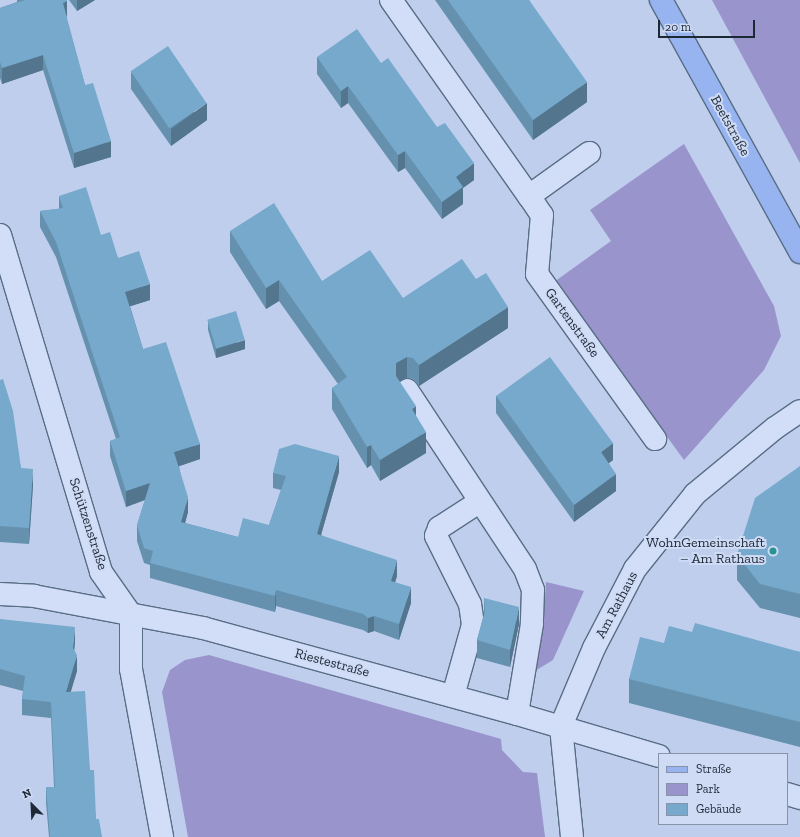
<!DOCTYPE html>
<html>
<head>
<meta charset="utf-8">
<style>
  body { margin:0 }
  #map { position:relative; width:800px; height:837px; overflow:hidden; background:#bfceed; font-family:"Zilla Slab",serif }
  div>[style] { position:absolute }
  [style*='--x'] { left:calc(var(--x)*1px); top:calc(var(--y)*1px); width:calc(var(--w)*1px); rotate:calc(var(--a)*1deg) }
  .green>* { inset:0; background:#9994cb }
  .roads { filter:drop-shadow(1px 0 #586e85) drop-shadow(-1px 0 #586e85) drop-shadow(0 1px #586e85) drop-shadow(0 -1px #586e85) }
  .minor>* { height:22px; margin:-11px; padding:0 11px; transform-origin:11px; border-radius:11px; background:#d2def8 }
  .major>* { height:22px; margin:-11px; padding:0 11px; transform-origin:11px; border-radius:11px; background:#97b4f1 }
  .wall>* { inset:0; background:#6591af }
  .shaded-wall>* { inset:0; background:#53768e }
  .building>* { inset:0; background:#76a9cb; transform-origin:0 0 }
  .dots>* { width:11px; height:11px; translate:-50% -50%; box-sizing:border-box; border:2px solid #cfdaf5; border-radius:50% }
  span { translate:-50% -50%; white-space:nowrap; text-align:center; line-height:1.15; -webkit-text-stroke:4px #cfdaf5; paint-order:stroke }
  .street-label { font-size:14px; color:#1c2935 }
  .poi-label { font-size:14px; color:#1c2935 }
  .right { translate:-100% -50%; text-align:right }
  .legend { position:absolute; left:658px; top:753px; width:130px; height:72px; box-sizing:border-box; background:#cfdaf5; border:1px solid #8793a8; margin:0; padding:5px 7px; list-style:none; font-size:12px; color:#1c2935 }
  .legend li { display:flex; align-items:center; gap:8px; height:20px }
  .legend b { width:20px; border:1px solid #8793a8 }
  .north { position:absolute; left:12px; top:785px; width:40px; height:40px; -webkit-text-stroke:3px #cfdaf5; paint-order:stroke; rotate:336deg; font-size:11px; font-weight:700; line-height:16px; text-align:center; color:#1c2935 }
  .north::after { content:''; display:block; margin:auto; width:14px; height:18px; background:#1c2935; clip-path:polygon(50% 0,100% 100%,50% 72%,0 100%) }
  .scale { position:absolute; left:658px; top:20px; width:97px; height:18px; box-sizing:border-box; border:2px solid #1c2935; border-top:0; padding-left:5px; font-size:12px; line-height:14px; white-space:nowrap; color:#1c2935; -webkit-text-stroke:3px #cfdaf5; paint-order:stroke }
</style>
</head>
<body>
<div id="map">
  <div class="green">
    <i style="clip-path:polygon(712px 0,800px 0,800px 163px)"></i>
    <i style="clip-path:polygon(684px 144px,774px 306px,781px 336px,764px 370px,684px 460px,554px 282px,611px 241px,590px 210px)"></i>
    <i style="clip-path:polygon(546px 582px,584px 591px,553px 660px,530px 674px,543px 626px)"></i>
    <i style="clip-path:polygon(209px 655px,501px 739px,502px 750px,523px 772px,537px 773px,545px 837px,188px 837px,162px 692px,170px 670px,185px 660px)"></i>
  </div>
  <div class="roads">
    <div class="minor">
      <i style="--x:391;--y:0;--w:240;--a:54.9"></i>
      <i style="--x:529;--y:196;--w:74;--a:-35.6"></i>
      <i style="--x:529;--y:196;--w:23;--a:56"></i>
      <i style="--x:542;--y:215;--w:59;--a:94.8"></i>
      <i style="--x:537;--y:274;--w:203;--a:54.4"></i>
      <i style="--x:0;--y:235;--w:352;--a:73.3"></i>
      <i style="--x:101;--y:572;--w:52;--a:55.1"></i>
      <i style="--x:131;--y:615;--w:54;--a:90"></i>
      <i style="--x:131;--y:669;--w:171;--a:79.5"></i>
      <i style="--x:407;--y:390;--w:214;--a:56.6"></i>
      <i style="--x:525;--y:569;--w:22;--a:69"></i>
      <i style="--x:533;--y:590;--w:34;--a:92"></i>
      <i style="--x:532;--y:624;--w:91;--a:99.5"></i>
      <i style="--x:0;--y:594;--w:34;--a:3"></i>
      <i style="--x:34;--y:596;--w:172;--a:10.7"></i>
      <i style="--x:203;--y:628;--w:326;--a:15.3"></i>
      <i style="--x:517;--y:714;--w:148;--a:16.5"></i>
      <i style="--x:453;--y:696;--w:74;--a:-74.3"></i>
      <i style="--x:473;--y:625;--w:21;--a:-98"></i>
      <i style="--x:470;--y:604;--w:76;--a:-116.6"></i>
      <i style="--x:436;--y:536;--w:9;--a:-69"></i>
      <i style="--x:439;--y:528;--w:48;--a:-33"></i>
      <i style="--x:787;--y:794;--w:14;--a:17"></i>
      <i style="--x:572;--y:837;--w:112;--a:-95.7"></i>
      <i style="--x:561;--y:726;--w:85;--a:-67.1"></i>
      <i style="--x:594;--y:648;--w:89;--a:-62.6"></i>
      <i style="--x:635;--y:569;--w:96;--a:-51.3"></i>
      <i style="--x:695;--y:494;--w:104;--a:-39.5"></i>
      <i style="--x:775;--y:428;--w:30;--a:-34"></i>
    </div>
    <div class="major">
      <i style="--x:661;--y:0;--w:288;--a:61.1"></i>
    </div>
  </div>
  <div class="wall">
    <i style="clip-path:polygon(17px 0,67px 0,67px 16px,66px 17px,85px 85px,111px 157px,74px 168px,43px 70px,2px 84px,0 78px,0 8px,17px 2px)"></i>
    <i style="clip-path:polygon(69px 0,95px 0,77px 11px)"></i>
    <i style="clip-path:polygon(435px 0,529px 0,587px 102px,533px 140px)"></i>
    <i style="clip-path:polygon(317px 57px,381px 63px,474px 180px,463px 188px,463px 204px,442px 219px,405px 168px,398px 172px,348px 103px,341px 108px,317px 74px)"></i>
    <i style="clip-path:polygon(131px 72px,207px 120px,171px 146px,131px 89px)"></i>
    <i style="clip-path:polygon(59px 196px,101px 235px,150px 300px,130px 306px,143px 349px,200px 459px,179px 466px,188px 512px,185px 523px,238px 537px,269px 525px,281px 490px,273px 488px,273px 473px,339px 472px,321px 535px,397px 576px,395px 582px,411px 603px,399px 640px,374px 631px,368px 633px,363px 630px,276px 606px,275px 612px,150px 578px,150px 565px,144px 563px,137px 541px,137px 525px,145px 500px,126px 507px,110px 456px,110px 441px,116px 439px,56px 257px,40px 227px,40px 211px,59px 209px)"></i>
    <i style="clip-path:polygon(230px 231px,322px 281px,403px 298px,508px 328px,419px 386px,413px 379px,407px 378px,400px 382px,416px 417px,426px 453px,380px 481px,371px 465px,367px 468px,332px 409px,332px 388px,338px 384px,279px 301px,266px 309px,230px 252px)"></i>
    <i style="clip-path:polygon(208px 321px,245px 349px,216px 358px,208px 330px)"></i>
    <i style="clip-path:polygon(0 380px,21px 468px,33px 485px,29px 544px,0 542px)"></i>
    <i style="clip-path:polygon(496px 396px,613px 460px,609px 463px,616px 491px,574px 522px,496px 413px)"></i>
    <i style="clip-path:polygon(800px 466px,800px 618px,760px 608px,737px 580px,737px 555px)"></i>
    <i style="clip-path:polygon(484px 598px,519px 624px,510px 667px,477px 658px,477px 640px,484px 614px)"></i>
    <i style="clip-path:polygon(0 619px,75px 642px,74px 650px,77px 671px,71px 691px,90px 770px,96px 819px,102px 837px,49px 837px,46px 803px,46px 787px,54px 787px,51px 718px,22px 715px,22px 699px,23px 691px,0 685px)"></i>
    <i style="clip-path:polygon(692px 632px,800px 652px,800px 747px,629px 703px,629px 679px,664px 643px)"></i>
  </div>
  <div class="shaded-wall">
    <i style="clip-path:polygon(77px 0,95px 0,77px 11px)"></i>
    <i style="clip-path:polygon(67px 1px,67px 16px,63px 19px,63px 3px)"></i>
    <i style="clip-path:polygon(43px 55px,43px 70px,2px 84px,2px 68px)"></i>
    <i style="clip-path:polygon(587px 82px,587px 102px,533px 140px,533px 120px)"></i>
    <i style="clip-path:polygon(348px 86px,348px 103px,341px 108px,341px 91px)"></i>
    <i style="clip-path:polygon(207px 103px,207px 120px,171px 146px,171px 129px)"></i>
    <i style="clip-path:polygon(111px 141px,111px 157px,74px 168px,74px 153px)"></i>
    <i style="clip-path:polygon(405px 151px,405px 168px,398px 172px,398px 155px)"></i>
    <i style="clip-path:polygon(474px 163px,474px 180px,463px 188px,463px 204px,442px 219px,442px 202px,456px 177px)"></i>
    <i style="clip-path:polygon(279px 280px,279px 301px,266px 309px,266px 288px)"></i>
    <i style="clip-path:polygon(150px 284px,150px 300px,125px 308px,125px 292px)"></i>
    <i style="clip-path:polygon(508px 307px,508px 328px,419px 386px,419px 365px)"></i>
    <i style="clip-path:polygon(245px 340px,245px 349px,216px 358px,216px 349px)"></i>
    <i style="clip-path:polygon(407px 357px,407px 378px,396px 384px,396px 363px)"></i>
    <i style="clip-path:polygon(416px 406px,416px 427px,412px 409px)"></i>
    <i style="clip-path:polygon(426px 432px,426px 453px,380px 481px,380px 460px)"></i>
    <i style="clip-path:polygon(613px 443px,613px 460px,601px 469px,601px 452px)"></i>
    <i style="clip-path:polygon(200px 444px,200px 459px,174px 468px,174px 452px)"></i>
    <i style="clip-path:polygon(371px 445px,371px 465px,367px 468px,367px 447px)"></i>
    <i style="clip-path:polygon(339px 456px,339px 472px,317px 549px,317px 534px)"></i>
    <i style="clip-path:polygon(33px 469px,33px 485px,29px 544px,29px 528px)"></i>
    <i style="clip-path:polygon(616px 474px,616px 491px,574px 522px,574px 505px)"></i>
    <i style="clip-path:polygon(150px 483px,150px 498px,126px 507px,126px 491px)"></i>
    <i style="clip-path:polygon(188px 497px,188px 512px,181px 538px,181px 522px)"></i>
    <i style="clip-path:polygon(397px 560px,397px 576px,391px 596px,391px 581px)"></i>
    <i style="clip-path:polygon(411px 587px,411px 603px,399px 640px,399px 624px)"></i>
    <i style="clip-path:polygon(276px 590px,276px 606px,275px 612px,275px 596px)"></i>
    <i style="clip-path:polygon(519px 607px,519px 624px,510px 667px,510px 650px)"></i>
    <i style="clip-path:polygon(374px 616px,374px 631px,368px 633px,368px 618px)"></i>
    <i style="clip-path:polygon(75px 627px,75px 642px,73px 663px,73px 648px)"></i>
    <i style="clip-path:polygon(77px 655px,77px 671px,66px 707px,66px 692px)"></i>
  </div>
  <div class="building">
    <i style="clip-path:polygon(25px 0,67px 0,67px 1px,63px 3px,85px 85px,93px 83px,111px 141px,74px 153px,43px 55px,2px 68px,0 62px,0 8px)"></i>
    <i style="clip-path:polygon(448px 0,529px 0,587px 82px,533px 120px)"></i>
    <i style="clip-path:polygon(357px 29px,381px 63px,388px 58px,437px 127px,445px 123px,474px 163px,456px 177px,463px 187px,442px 202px,405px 151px,398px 155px,348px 86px,341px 91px,317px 57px)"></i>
    <i style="left:168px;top:46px;width:69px;height:45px;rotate:56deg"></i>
    <i style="clip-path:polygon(86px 187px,101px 235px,110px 232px,118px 258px,139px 251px,150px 284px,125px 292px,143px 349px,166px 342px,200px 444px,174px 452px,188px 497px,181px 522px,238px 537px,243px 518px,269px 525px,286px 476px,273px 473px,279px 449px,295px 444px,339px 456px,317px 534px,397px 560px,391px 581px,411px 587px,399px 624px,374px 616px,368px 618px,363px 614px,276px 590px,275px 596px,150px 563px,153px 551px,144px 548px,137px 525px,150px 483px,126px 491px,110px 441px,120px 437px,56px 242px,40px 211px,63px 208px,59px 196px)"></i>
    <i style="clip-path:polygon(274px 203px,322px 281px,370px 250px,403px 298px,462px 259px,476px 279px,486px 273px,508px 307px,419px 365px,413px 358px,407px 357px,396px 363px,396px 376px,416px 406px,412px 409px,426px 432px,380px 460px,371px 445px,367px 447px,332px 388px,347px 377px,279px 280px,266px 288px,230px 231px)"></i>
    <i style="left:236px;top:311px;width:30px;height:30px;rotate:73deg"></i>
    <i style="clip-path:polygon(550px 357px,613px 443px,601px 452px,616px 474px,574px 505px,496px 396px)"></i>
    <i style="clip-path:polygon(3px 379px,13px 411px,21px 468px,33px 469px,29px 528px,0 526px,0 380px)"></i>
    <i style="clip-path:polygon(800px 466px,800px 594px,760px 584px,737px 555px,755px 498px)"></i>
    <i style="clip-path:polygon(484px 598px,519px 607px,510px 650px,477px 640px,485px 611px)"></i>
    <i style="clip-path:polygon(0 619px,75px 627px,73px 648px,77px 655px,66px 692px,85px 691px,90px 770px,94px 770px,96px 819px,99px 819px,102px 837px,50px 837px,46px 787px,55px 787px,51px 702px,22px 699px,25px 676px,0 669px)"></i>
    <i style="clip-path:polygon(695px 623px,800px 652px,800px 722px,629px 679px,640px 637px,664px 643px,669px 626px,692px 632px)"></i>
  </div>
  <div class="dots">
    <i style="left:773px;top:551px;background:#299391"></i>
  </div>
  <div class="street-label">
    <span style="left:730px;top:126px;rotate:61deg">Beetstraße</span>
    <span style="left:572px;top:323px;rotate:54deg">Gartenstraße</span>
    <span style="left:88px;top:524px;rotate:72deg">Schützenstraße</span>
    <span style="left:617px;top:605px;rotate:-62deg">Am Rathaus</span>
    <span style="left:332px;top:663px;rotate:15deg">Riestestraße</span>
  </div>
  <div class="poi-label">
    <span class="right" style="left:765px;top:551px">WohnGemeinschaft<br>– Am Rathaus</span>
  </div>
  <ul class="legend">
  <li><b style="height:5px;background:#97b4f1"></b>Straße</li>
  <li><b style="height:11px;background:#9994cb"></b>Park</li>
  <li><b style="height:11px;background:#76a9cb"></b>Gebäude</li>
  </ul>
  <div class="north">N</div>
  <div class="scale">20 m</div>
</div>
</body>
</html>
